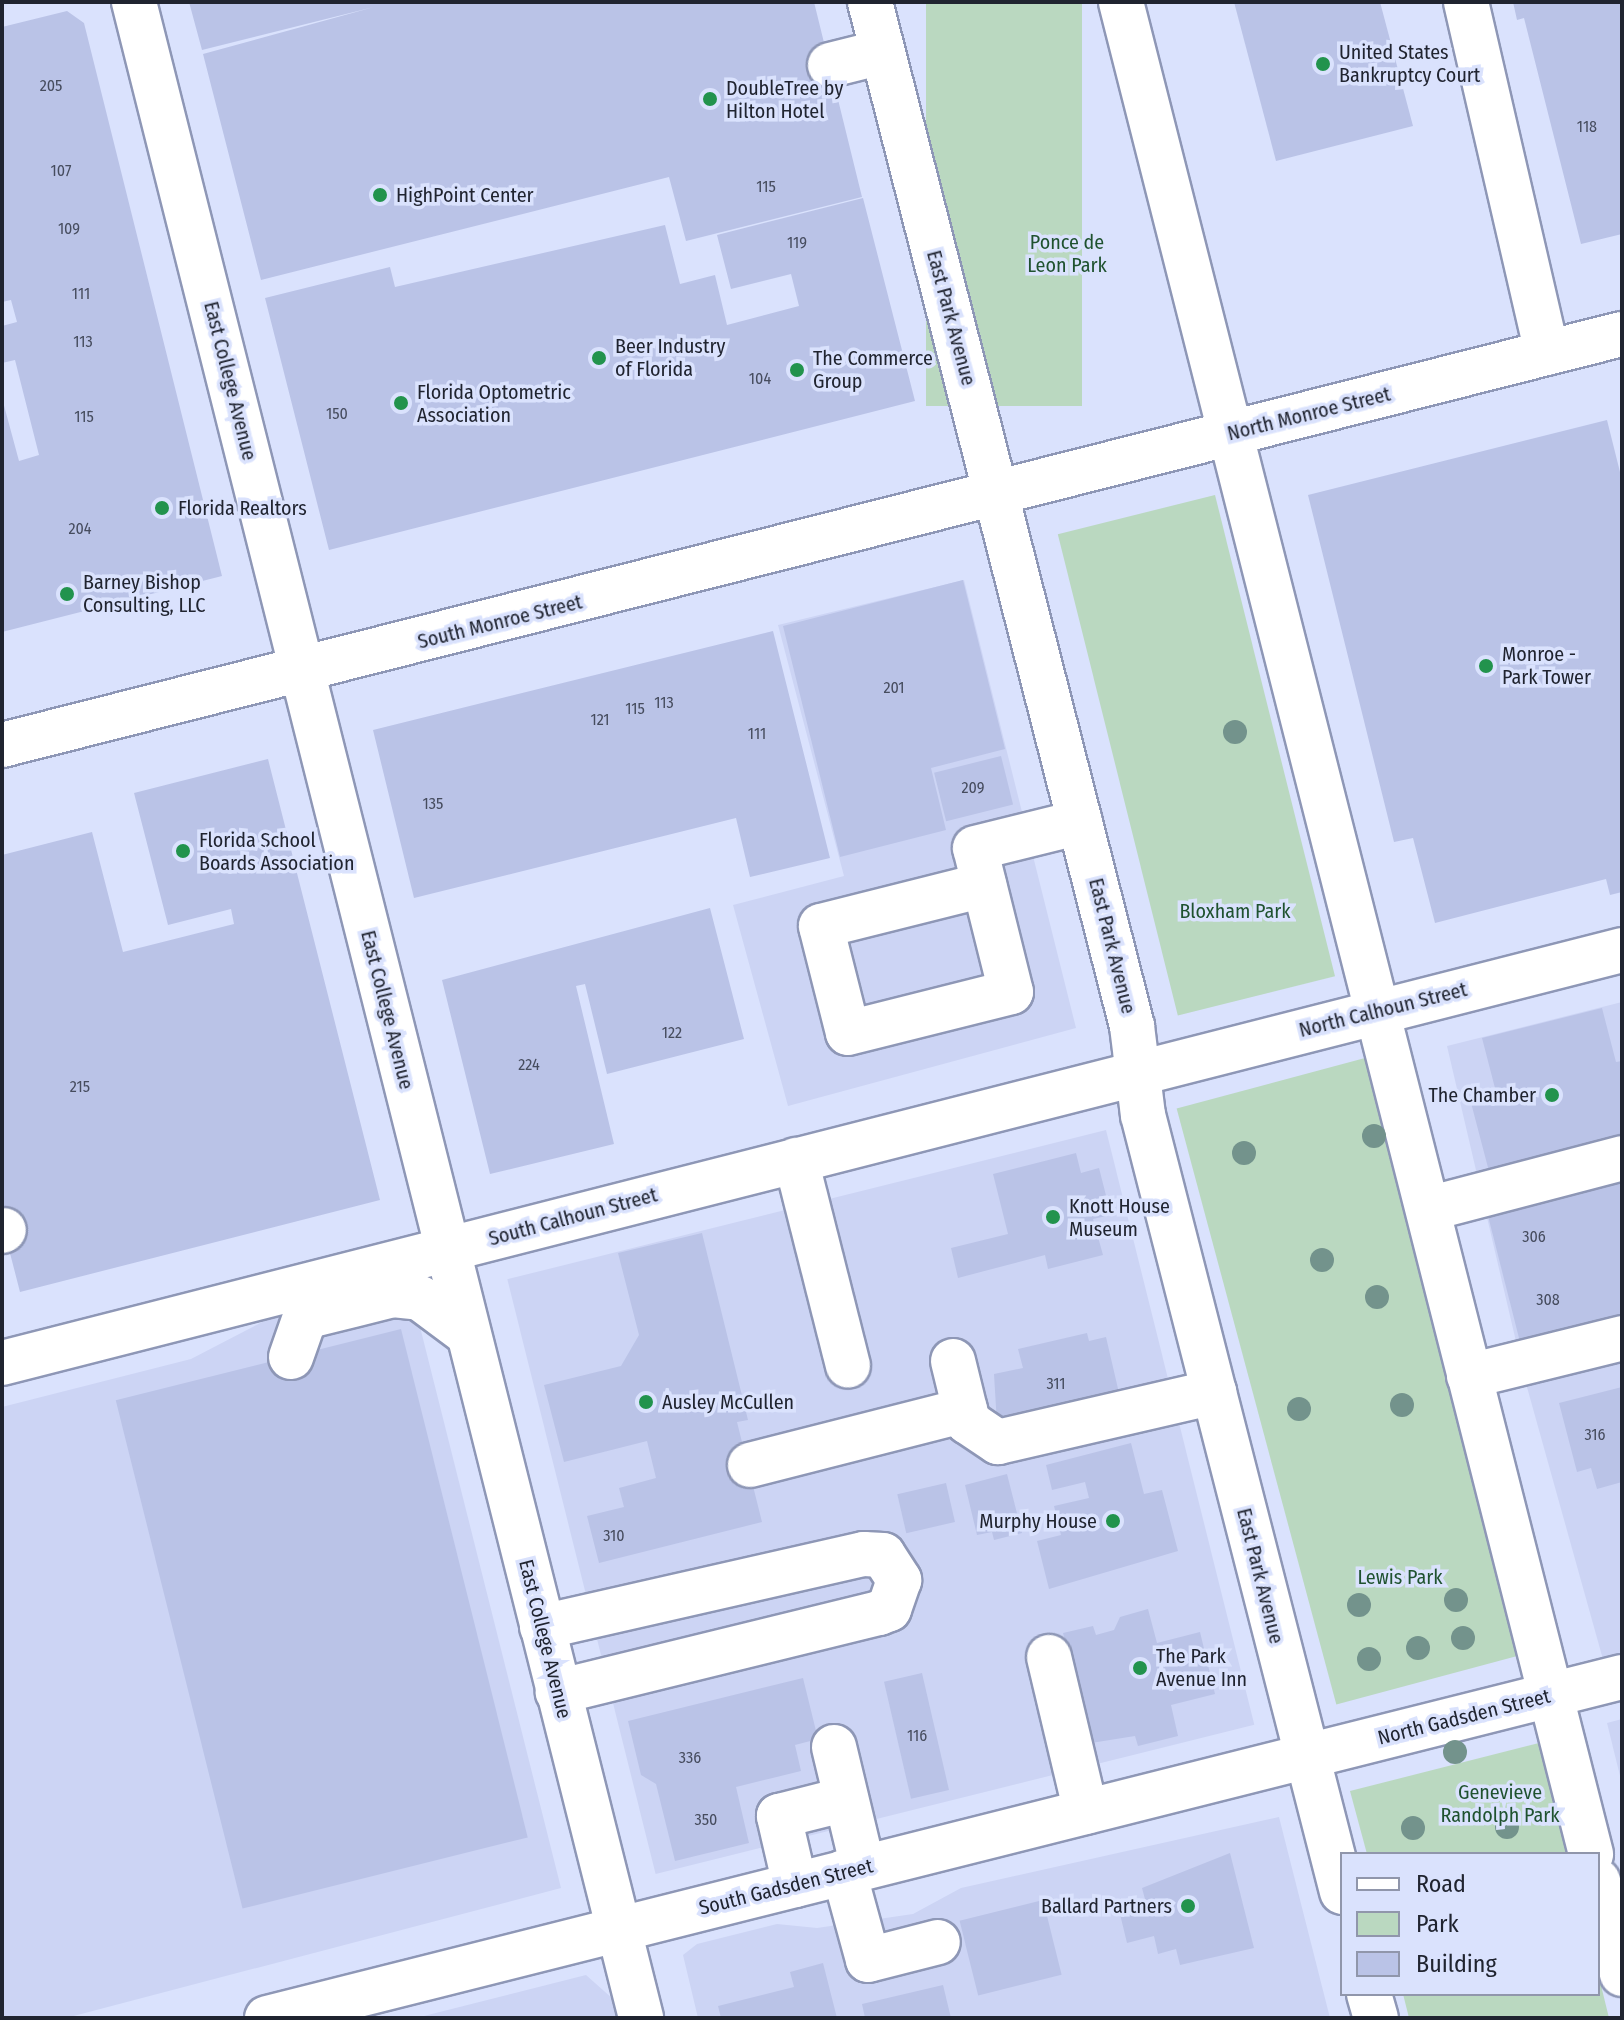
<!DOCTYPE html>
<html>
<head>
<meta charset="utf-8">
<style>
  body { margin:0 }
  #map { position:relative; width:1624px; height:2020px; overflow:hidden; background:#dae2fd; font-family:"Fira Sans Condensed",sans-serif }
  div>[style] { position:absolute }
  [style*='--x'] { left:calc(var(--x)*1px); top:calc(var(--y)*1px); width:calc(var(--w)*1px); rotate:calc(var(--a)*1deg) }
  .built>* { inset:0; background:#ccd4f4; transform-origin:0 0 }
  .green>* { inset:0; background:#bad8c0; transform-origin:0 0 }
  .building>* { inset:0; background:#bac3e7; transform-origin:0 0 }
  .roads { filter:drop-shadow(2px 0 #8e97b6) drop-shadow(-2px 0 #8e97b6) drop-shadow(0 2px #8e97b6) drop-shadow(0 -2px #8e97b6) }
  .minor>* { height:44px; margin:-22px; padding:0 22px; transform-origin:22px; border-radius:22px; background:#fff }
  .major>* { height:44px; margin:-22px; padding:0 22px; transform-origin:22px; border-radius:22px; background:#fff }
  .trees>* { width:24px; height:24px; margin:-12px; border-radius:50%; background:#73938c }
  .dots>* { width:22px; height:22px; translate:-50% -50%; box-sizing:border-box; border:4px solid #dae2fd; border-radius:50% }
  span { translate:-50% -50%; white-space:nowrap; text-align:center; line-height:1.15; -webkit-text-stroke:7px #dae2fd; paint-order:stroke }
  .number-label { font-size:16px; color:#464c5e }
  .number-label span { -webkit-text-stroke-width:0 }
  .poi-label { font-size:20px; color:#202430 }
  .left { translate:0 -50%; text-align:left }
  .right { translate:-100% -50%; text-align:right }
  .park-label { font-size:20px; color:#1f522f }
  .street-label { font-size:20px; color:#202430 }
  .frame { position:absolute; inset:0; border:4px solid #202430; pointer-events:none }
  .legend { position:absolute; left:1340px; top:1852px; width:260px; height:144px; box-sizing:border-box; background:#dae2fd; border:2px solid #9096ab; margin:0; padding:10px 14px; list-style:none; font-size:24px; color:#202430 }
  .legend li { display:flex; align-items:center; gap:16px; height:40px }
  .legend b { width:40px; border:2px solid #9096ab }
</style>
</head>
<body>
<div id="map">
  <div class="built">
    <i style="clip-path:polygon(964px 580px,1076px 1028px,788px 1106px,733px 905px,844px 876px,778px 625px)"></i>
    <i style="clip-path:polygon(1622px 1002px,1622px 1658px,1604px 1663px,1525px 1380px,1447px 1046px)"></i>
    <i style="left:1106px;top:1130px;width:613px;height:617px;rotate:76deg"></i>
    <i style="clip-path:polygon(407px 1275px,561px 1888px,66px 2018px,2px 2018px,2px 1407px,191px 1359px,297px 1304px)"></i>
    <i style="clip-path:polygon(1622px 1719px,1622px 1784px,1607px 1723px)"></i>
    <i style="clip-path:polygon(1279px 1817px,1330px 2018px,698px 2018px,683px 1955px,697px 1944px,777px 1924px,817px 1928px,913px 1914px,961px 1888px)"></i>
    <i style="clip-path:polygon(586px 1975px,613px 1999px,618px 2018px,416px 2018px)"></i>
  </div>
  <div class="green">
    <i style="left:926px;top:2px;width:156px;height:404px"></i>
    <i style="left:1215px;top:495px;width:496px;height:162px;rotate:76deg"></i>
    <i style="left:1365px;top:1058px;width:617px;height:195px;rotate:75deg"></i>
    <i style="clip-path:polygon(1539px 1743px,1567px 1854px,1367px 1854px,1350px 1791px)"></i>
    <i style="clip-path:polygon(1598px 1973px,1609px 2018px,1409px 2018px,1403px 1994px,1598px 1994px)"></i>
  </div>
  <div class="building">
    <i style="clip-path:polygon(189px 2px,814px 2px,862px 197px,686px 241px,669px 177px,261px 280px,203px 54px,374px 7px,202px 50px)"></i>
    <i style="clip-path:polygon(1234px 2px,1380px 2px,1413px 126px,1276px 161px)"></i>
    <i style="clip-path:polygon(1513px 2px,1621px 2px,1622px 234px,1581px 244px,1524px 18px,1517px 20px)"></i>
    <i style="clip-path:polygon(67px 11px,84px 23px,222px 576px,2px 632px,2px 398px,19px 461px,39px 455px,15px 360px,2px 363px,2px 326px,17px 322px,11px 300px,2px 302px,2px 27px)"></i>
    <i style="clip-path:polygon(863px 198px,915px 401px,329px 550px,265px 298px,390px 267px,395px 287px,665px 225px,680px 284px,715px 275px,727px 325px,799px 306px,791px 274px,731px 289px,717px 235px)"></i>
    <i style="clip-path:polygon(1607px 420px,1622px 480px,1622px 892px,1610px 895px,1606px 879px,1435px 923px,1413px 838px,1394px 842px,1308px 495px)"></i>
    <i style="clip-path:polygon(963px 580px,1005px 749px,931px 768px,946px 830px,840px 857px,783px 626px)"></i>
    <i style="clip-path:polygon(773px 631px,830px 858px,750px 877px,736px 818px,414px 898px,373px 730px)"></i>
    <i style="left:1001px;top:756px;width:50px;height:69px;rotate:76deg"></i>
    <i style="clip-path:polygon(268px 759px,380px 1200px,20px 1292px,2px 1222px,2px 855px,92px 832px,123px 952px,234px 924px,231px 909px,168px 925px,134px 793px)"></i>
    <i style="clip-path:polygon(710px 908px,744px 1039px,607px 1074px,585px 984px,576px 986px,614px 1144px,490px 1174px,442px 980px)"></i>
    <i style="clip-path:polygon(1602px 1008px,1616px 1062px,1622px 1061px,1622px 1146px,1491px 1179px,1470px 1099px,1496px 1092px,1482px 1038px)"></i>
    <i style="clip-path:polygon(1076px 1153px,1081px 1173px,1099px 1168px,1111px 1215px,1093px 1219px,1103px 1255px,1048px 1269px,1045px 1255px,958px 1278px,951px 1248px,1008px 1234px,993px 1174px)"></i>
    <i style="clip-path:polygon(1622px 1174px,1622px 1317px,1520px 1342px,1486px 1208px)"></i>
    <i style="clip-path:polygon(702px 1233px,748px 1420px,737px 1422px,762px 1522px,599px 1563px,587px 1516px,624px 1507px,619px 1488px,656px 1478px,647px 1441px,564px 1462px,544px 1385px,621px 1366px,639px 1335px,618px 1253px)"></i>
    <i style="left:401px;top:1329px;width:524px;height:294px;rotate:76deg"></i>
    <i style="clip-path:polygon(1087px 1333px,1089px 1341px,1106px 1337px,1119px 1393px,997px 1424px,994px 1374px,1023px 1368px,1018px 1349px)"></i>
    <i style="clip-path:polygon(1622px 1387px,1622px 1482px,1597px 1489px,1591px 1468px,1577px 1472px,1559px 1403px)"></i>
    <i style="clip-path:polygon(1131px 1443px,1144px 1494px,1162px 1490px,1178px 1551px,1049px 1589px,1037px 1541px,1061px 1535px,1054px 1506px,1089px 1498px,1085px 1482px,1052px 1490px,1046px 1465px)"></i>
    <i style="clip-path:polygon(1007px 1474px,1022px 1533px,994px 1540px,992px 1532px,977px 1535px,965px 1485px)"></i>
    <i style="left:946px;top:1483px;width:40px;height:50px;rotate:77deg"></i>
    <i style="clip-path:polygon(1148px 1609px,1157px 1643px,1200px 1632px,1215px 1694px,1171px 1705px,1178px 1736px,1138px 1746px,1135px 1736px,1091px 1743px,1063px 1633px,1093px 1626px,1096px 1635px,1114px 1630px,1120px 1617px)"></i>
    <i style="left:922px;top:1673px;width:120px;height:39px;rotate:77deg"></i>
    <i style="clip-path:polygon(803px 1678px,818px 1739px,795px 1745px,801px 1771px,736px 1787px,749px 1843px,675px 1861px,656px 1784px,641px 1775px,628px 1721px)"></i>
    <i style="clip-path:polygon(1230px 1853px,1254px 1948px,1180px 1965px,1176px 1949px,1158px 1954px,1154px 1936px,1127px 1943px,1119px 1910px,1146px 1903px,1142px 1888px)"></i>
    <i style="left:1043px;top:1900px;width:77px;height:86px;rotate:76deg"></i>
    <i style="clip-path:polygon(823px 1963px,837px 2018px,721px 2018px,718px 2006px,794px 1987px,790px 1972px)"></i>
    <i style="clip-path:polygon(943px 1985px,951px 2018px,865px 2018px,862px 2004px)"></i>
  </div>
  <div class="roads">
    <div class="minor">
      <i style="--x:134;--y:2;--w:2079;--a:75.88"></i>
      <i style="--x:870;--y:2;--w:1057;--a:75.65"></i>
      <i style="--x:1132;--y:1026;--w:90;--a:83"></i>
      <i style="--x:1143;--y:1115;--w:802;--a:75.63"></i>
      <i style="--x:1121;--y:2;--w:1911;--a:75.76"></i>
      <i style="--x:1466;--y:2;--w:360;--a:77"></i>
      <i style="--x:830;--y:65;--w:54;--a:-14"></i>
      <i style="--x:984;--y:885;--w:168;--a:165.9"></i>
      <i style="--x:821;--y:926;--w:110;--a:75.8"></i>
      <i style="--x:848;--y:1033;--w:168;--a:-14.1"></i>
      <i style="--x:1011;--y:992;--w:148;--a:-104"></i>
      <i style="--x:975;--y:848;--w:108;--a:-13.9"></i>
      <i style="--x:796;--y:1160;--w:212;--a:75.8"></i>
      <i style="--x:1428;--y:1209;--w:201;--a:-14.7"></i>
      <i style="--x:2;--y:1231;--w:2;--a:-27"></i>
      <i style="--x:291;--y:1357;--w:42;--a:-70.7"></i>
      <i style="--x:305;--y:1317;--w:91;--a:-14"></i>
      <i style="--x:393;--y:1295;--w:27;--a:6"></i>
      <i style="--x:420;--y:1298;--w:59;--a:36.7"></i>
      <i style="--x:953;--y:1361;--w:63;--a:76.2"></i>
      <i style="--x:968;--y:1422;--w:36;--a:34"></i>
      <i style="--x:998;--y:1442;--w:222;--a:-13"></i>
      <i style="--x:2;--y:1363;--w:1672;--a:-14.3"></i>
      <i style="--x:1469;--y:1376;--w:158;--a:-13.9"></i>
      <i style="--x:750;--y:1465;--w:222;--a:-14.3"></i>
      <i style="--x:542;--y:1627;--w:330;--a:-12.8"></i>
      <i style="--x:864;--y:1554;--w:19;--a:3"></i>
      <i style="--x:883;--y:1555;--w:30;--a:57"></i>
      <i style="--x:899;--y:1580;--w:31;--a:109"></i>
      <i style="--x:889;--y:1609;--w:11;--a:158"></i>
      <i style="--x:879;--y:1613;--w:331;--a:166.2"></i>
      <i style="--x:1049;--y:1657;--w:159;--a:76.6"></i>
      <i style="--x:834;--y:1747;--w:124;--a:76.5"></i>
      <i style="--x:844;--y:1872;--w:91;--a:74.7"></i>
      <i style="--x:868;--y:1960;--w:72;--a:-14.4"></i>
      <i style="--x:1598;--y:1881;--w:96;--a:75.5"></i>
      <i style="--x:795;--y:1885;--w:71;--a:-103.1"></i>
      <i style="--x:779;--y:1816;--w:69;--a:-14.2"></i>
      <i style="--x:1369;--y:1994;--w:25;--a:74"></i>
      <i style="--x:267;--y:2018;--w:1397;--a:-14.13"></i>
    </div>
    <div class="major">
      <i style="--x:2;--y:745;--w:1671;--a:-14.24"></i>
    </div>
  </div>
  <div class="trees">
    <i style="left:1235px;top:732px"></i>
    <i style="left:1374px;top:1136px"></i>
    <i style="left:1244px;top:1153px"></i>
    <i style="left:1322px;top:1260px"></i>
    <i style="left:1377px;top:1297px"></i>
    <i style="left:1402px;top:1405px"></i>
    <i style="left:1299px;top:1409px"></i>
    <i style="left:1456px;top:1600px"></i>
    <i style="left:1359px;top:1605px"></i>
    <i style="left:1463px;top:1638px"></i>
    <i style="left:1418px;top:1648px"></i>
    <i style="left:1369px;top:1659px"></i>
    <i style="left:1455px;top:1752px"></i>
    <i style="left:1507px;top:1827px"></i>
    <i style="left:1413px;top:1828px"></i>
  </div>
  <div class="dots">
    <i style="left:1323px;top:64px;background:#22934d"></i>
    <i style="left:710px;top:99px;background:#22934d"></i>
    <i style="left:380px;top:195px;background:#22934d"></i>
    <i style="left:599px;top:358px;background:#22934d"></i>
    <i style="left:797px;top:370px;background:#22934d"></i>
    <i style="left:401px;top:403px;background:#22934d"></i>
    <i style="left:162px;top:508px;background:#22934d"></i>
    <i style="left:67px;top:594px;background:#22934d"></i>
    <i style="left:1486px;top:666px;background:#22934d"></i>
    <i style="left:183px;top:851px;background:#22934d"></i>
    <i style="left:1552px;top:1095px;background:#22934d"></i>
    <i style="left:1053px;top:1217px;background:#22934d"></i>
    <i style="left:646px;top:1402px;background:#22934d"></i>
    <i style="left:1113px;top:1521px;background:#22934d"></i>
    <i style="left:1140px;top:1668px;background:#22934d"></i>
    <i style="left:1188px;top:1906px;background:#22934d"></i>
  </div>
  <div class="number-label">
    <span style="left:51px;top:86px">205</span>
    <span style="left:1587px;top:127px">118</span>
    <span style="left:61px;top:171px">107</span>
    <span style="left:766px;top:187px">115</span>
    <span style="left:69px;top:229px">109</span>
    <span style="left:797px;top:243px">119</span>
    <span style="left:81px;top:294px">111</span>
    <span style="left:83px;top:342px">113</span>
    <span style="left:760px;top:379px">104</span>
    <span style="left:337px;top:414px">150</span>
    <span style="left:84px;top:417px">115</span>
    <span style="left:80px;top:529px">204</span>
    <span style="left:894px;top:688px">201</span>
    <span style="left:664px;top:703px">113</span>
    <span style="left:635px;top:709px">115</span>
    <span style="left:600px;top:720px">121</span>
    <span style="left:757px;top:734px">111</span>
    <span style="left:973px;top:788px">209</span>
    <span style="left:433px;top:804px">135</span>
    <span style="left:672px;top:1033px">122</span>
    <span style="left:529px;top:1065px">224</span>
    <span style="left:80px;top:1087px">215</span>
    <span style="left:1534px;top:1237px">306</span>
    <span style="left:1548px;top:1300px">308</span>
    <span style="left:1056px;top:1384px">311</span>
    <span style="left:1595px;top:1435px">316</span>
    <span style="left:614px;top:1536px">310</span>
    <span style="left:917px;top:1736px">116</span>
    <span style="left:690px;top:1758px">336</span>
    <span style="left:706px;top:1820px">350</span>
  </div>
  <div class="poi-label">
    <span class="left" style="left:1339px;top:64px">United States<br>Bankruptcy Court</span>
    <span class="left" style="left:726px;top:100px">DoubleTree by<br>Hilton Hotel</span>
    <span class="left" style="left:396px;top:195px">HighPoint Center</span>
    <span class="left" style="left:615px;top:358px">Beer Industry<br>of Florida</span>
    <span class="left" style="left:813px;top:370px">The Commerce<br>Group</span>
    <span class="left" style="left:417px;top:404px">Florida Optometric<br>Association</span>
    <span class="left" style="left:178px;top:508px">Florida Realtors</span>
    <span class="left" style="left:83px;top:594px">Barney Bishop<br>Consulting, LLC</span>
    <span class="left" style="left:1502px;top:666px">Monroe -<br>Park Tower</span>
    <span class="left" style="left:199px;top:852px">Florida School<br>Boards Association</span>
    <span class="right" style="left:1536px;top:1095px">The Chamber</span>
    <span class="left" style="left:1069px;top:1218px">Knott House<br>Museum</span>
    <span class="left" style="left:662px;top:1402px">Ausley McCullen</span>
    <span class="right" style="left:1097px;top:1521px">Murphy House</span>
    <span class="left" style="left:1156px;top:1668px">The Park<br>Avenue Inn</span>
    <span class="right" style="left:1172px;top:1906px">Ballard Partners</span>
  </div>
  <div class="park-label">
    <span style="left:1067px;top:254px">Ponce de<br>Leon Park</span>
    <span style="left:1235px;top:911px">Bloxham Park</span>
    <span style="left:1400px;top:1577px">Lewis Park</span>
    <span style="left:1500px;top:1804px">Genevieve<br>Randolph Park</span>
  </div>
  <div class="street-label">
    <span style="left:951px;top:318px;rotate:75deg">East Park Avenue</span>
    <span style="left:230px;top:381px;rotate:76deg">East College Avenue</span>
    <span style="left:1309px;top:414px;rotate:-14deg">North Monroe Street</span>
    <span style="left:500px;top:622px;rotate:-14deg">South Monroe Street</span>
    <span style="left:1112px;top:946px;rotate:76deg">East Park Avenue</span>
    <span style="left:387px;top:1010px;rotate:76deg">East College Avenue</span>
    <span style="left:1383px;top:1010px;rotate:-14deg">North Calhoun Street</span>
    <span style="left:573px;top:1217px;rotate:-15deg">South Calhoun Street</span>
    <span style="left:1260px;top:1576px;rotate:76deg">East Park Avenue</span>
    <span style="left:545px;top:1639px;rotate:76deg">East College Avenue</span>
    <span style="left:1464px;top:1717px;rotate:-14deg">North Gadsden Street</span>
    <span style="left:786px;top:1887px;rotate:-14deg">South Gadsden Street</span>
  </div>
  <div class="frame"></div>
  <ul class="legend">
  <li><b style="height:10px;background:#fff"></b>Road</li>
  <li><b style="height:22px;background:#bad8c0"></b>Park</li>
  <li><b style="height:22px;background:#bac3e7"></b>Building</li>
  </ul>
</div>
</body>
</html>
